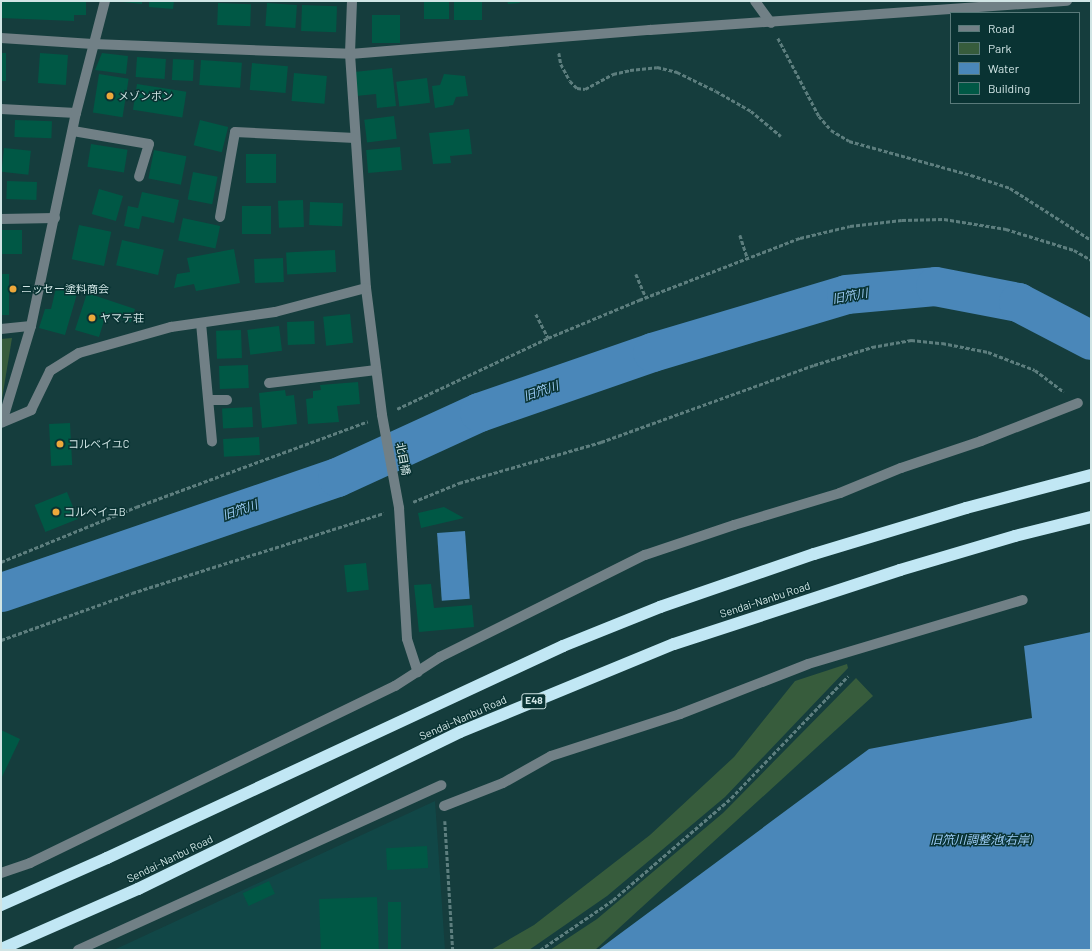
<!DOCTYPE html>
<html>
<head>
<meta charset="utf-8">
<style>
  body { margin:0 }
  #map { position:relative; width:1092px; height:951px; overflow:hidden; background:#153d3d; font-family:Barlow,"Noto Sans JP",sans-serif }
  div>[style] { position:absolute }
  [style*='--x'] { left:calc(var(--x)*1px); top:calc(var(--y)*1px); width:calc(var(--w)*1px); rotate:calc(var(--a)*1deg) }
  .built>* { inset:0; background:#114747 }
  .green>* { inset:0; background:#375c3c }
  .water>* { inset:0; background:#4a87b9; transform-origin:0 0 }
  .river>* { height:39px; margin:-19.5px; padding:0 19.5px; transform-origin:19.5px; border-radius:19.5px; background:#4a87b9 }
  .building>* { inset:0; background:#005845; transform-origin:0 0 }
  .path>* { height:2.5px; margin-top:-1.25px; transform-origin:0; background:repeating-linear-gradient(90deg,#5d7e7e 0 4px,transparent 0 6px) }
  .minor>* { height:10px; margin:-5px; padding:0 5px; transform-origin:5px; border-radius:5px; background:#718086 }
  .highway>* { height:12px; margin:-6px; padding:0 6px; transform-origin:6px; border-radius:6px; background:#c1e7f4 }
  .dots>* { width:11px; height:11px; translate:-50% -50%; box-sizing:border-box; border:2px solid #093333; border-radius:50% }
  span { translate:-50% -50%; white-space:nowrap; text-align:center; line-height:1.15; -webkit-text-stroke:3px #093333; paint-order:stroke }
  .shield-label span { padding:1px 3px; background:#093333; border:1px solid; border-radius:3px; -webkit-text-stroke-width:0 }
  .shield-label { font-size:10px; color:#d1e5e5; font-weight:700 }
  .poi-label { font-size:11px; color:#d1e5e5 }
  .left { translate:0 -50%; text-align:left }
  .street-label { font-size:11px; color:#d1e5e5 }
  .water-label { font-size:12px; color:#9cccf6; font-style:italic }
  .frame { position:absolute; inset:0; border:2px solid #d1e5e5; pointer-events:none }
  .legend { position:absolute; left:950px; top:12px; width:130px; height:92px; box-sizing:border-box; background:#093333; border:1px solid #597a7a; margin:0; padding:5px 7px; list-style:none; font-size:12px; color:#d1e5e5 }
  .legend li { display:flex; align-items:center; gap:8px; height:20px }
  .legend b { width:20px; border:1px solid #597a7a }
</style>
</head>
<body>
<div id="map">
  <div class="built">
    <i style="clip-path:polygon(435px 801px,445px 950px,113px 950px,118px 948px)"></i>
  </div>
  <div class="green">
    <i style="clip-path:polygon(12px 338px,1px 405px,1px 339px)"></i>
    <i style="clip-path:polygon(847px 664px,848px 668px,725px 797px,607px 896px,529px 950px,491px 950px,534px 925px,650px 835px,734px 757px,795px 681px)"></i>
    <i style="clip-path:polygon(856px 678px,873px 696px,595px 950px,550px 950px,597px 919px,723px 813px)"></i>
  </div>
  <div class="water">
    <i style="left:465px;top:531px;width:68px;height:28px;rotate:86deg"></i>
    <i style="clip-path:polygon(1091px 632px,1091px 950px,598px 950px,869px 749px,1032px 718px,1024px 646px)"></i>
  </div>
  <div class="river">
    <i style="--x:1;--y:592;--w:355;--a:-18.9"></i>
    <i style="--x:337;--y:477;--w:156;--a:-24.6"></i>
    <i style="--x:479;--y:412;--w:183;--a:-19.1"></i>
    <i style="--x:652;--y:352;--w:202;--a:-16.6"></i>
    <i style="--x:846;--y:294;--w:89;--a:-5.1"></i>
    <i style="--x:935;--y:286;--w:85;--a:10.9"></i>
    <i style="--x:1018;--y:302;--w:82;--a:27.5"></i>
  </div>
  <div class="building">
    <i style="clip-path:polygon(1px 1px,86px 1px,86px 15px,74px 15px,74px 21px,1px 18px)"></i>
    <i style="clip-path:polygon(122px 1px,142px 1px,142px 4px,122px 2px)"></i>
    <i style="clip-path:polygon(149px 1px,174px 1px,173px 9px,149px 7px)"></i>
    <i style="left:424px;top:1px;width:25px;height:18px"></i>
    <i style="left:454px;top:1px;width:28px;height:19px"></i>
    <i style="clip-path:polygon(507px 1px,519px 1px,520px 3px,508px 4px)"></i>
    <i style="left:218px;top:3px;width:33px;height:22px;rotate:2deg"></i>
    <i style="left:267px;top:3px;width:30px;height:23px;rotate:4deg"></i>
    <i style="left:302px;top:5px;width:35px;height:26px;rotate:2deg"></i>
    <i style="left:400px;top:15px;width:28px;height:28px;rotate:90deg"></i>
    <i style="left:1px;top:53px;width:5px;height:28px"></i>
    <i style="left:40px;top:53px;width:28px;height:30px;rotate:4deg"></i>
    <i style="clip-path:polygon(102px 53px,128px 56px,126px 74px,95px 70px)"></i>
    <i style="left:137px;top:57px;width:29px;height:20px;rotate:4deg"></i>
    <i style="left:173px;top:59px;width:21px;height:21px;rotate:3deg"></i>
    <i style="left:201px;top:60px;width:41px;height:25px;rotate:4deg"></i>
    <i style="left:252px;top:63px;width:36px;height:27px;rotate:5deg"></i>
    <i style="clip-path:polygon(392px 68px,396px 106px,377px 108px,376px 94px,356px 96px,354px 72px)"></i>
    <i style="left:294px;top:73px;width:33px;height:28px;rotate:5deg"></i>
    <i style="left:99px;top:74px;width:30px;height:39px;rotate:9deg"></i>
    <i style="clip-path:polygon(444px 74px,465px 76px,468px 96px,456px 97px,453px 105px,435px 108px,432px 86px,440px 85px)"></i>
    <i style="left:427px;top:78px;width:25px;height:31px;rotate:83deg"></i>
    <i style="left:137px;top:84px;width:50px;height:26px;rotate:9deg"></i>
    <i style="left:394px;top:116px;width:23px;height:30px;rotate:83deg"></i>
    <i style="left:15px;top:120px;width:37px;height:17px;rotate:2deg"></i>
    <i style="left:200px;top:120px;width:29px;height:26px;rotate:14deg"></i>
    <i style="clip-path:polygon(469px 129px,472px 154px,450px 156px,451px 163px,433px 164px,429px 133px)"></i>
    <i style="left:91px;top:144px;width:37px;height:23px;rotate:9deg"></i>
    <i style="left:400px;top:147px;width:23px;height:34px;rotate:85deg"></i>
    <i style="left:4px;top:148px;width:27px;height:24px;rotate:6deg"></i>
    <i style="left:154px;top:150px;width:33px;height:29px;rotate:11deg"></i>
    <i style="left:246px;top:154px;width:30px;height:29px"></i>
    <i style="left:193px;top:172px;width:25px;height:28px;rotate:11deg"></i>
    <i style="left:7px;top:181px;width:30px;height:18px;rotate:2deg"></i>
    <i style="left:99px;top:189px;width:25px;height:26px;rotate:16deg"></i>
    <i style="clip-path:polygon(142px 192px,179px 200px,174px 223px,142px 216px,139px 229px,124px 226px,128px 206px,138px 208px)"></i>
    <i style="left:303px;top:200px;width:27px;height:25px;rotate:88deg"></i>
    <i style="left:310px;top:202px;width:33px;height:23px;rotate:2deg"></i>
    <i style="left:242px;top:206px;width:29px;height:28px"></i>
    <i style="left:183px;top:218px;width:38px;height:23px;rotate:12deg"></i>
    <i style="left:79px;top:225px;width:33px;height:35px;rotate:12deg"></i>
    <i style="left:1px;top:230px;width:21px;height:24px"></i>
    <i style="left:122px;top:240px;width:43px;height:26px;rotate:13deg"></i>
    <i style="clip-path:polygon(234px 249px,240px 283px,196px 291px,194px 284px,174px 288px,177px 274px,190px 272px,187px 258px)"></i>
    <i style="left:335px;top:250px;width:22px;height:49px;rotate:87deg"></i>
    <i style="left:283px;top:258px;width:24px;height:29px;rotate:88deg"></i>
    <i style="left:1px;top:274px;width:8px;height:41px"></i>
    <i style="clip-path:polygon(56px 288px,77px 294px,65px 335px,39px 328px,45px 309px,51px 309px)"></i>
    <i style="clip-path:polygon(87px 293px,135px 309px,131px 322px,106px 314px,99px 337px,75px 330px)"></i>
    <i style="left:350px;top:314px;width:29px;height:27px;rotate:84deg"></i>
    <i style="left:314px;top:321px;width:23px;height:27px;rotate:88deg"></i>
    <i style="left:279px;top:326px;width:25px;height:32px;rotate:83deg"></i>
    <i style="left:241px;top:330px;width:28px;height:25px;rotate:88deg"></i>
    <i style="left:248px;top:365px;width:23px;height:29px;rotate:88deg"></i>
    <i style="clip-path:polygon(358px 382px,360px 404px,337px 406px,339px 422px,308px 424px,306px 399px,313px 398px,313px 391px,321px 390px,320px 385px)"></i>
    <i style="clip-path:polygon(285px 390px,286px 396px,294px 395px,297px 424px,262px 428px,259px 393px)"></i>
    <i style="left:252px;top:407px;width:20px;height:30px;rotate:87deg"></i>
    <i style="left:70px;top:423px;width:42px;height:21px;rotate:87deg"></i>
    <i style="left:259px;top:437px;width:18px;height:36px;rotate:87deg"></i>
    <i style="left:67px;top:492px;width:29px;height:35px;rotate:68deg"></i>
    <i style="clip-path:polygon(444px 507px,464px 518px,421px 528px,418px 513px)"></i>
    <i style="left:366px;top:563px;width:27px;height:22px;rotate:84deg"></i>
    <i style="clip-path:polygon(431px 584px,434px 608px,472px 605px,474px 627px,419px 632px,414px 585px)"></i>
    <i style="clip-path:polygon(1px 730px,20px 739px,1px 779px)"></i>
    <i style="left:427px;top:846px;width:22px;height:41px;rotate:87deg"></i>
    <i style="left:269px;top:881px;width:14px;height:29px;rotate:65deg"></i>
    <i style="left:377px;top:897px;width:53px;height:58px;rotate:88deg"></i>
    <i style="left:388px;top:902px;width:13px;height:48px"></i>
  </div>
  <div class="path">
    <i style="--x:778;--y:38;--w:88;--a:62.3"></i>
    <i style="--x:819;--y:116;--w:18;--a:49"></i>
    <i style="--x:831;--y:130;--w:21;--a:31"></i>
    <i style="--x:849;--y:141;--w:127;--a:15.6"></i>
    <i style="--x:971;--y:175;--w:41;--a:18.4"></i>
    <i style="--x:1010;--y:188;--w:96;--a:32.7"></i>
    <i style="--x:559;--y:53;--w:11;--a:80"></i>
    <i style="--x:561;--y:64;--w:19;--a:62"></i>
    <i style="--x:570;--y:81;--w:10;--a:45"></i>
    <i style="--x:577;--y:88;--w:8;--a:7"></i>
    <i style="--x:585;--y:89;--w:32;--a:-28"></i>
    <i style="--x:613;--y:74;--w:17;--a:-13"></i>
    <i style="--x:630;--y:70;--w:27;--a:-6"></i>
    <i style="--x:657;--y:67;--w:21;--a:14"></i>
    <i style="--x:677;--y:72;--w:43;--a:26"></i>
    <i style="--x:716;--y:91;--w:40;--a:29.7"></i>
    <i style="--x:751;--y:111;--w:39;--a:40"></i>
    <i style="--x:740;--y:235;--w:23;--a:72"></i>
    <i style="--x:636;--y:274;--w:26;--a:67"></i>
    <i style="--x:536;--y:314;--w:27;--a:63"></i>
    <i style="--x:397;--y:409;--w:167;--a:-25.2"></i>
    <i style="--x:548;--y:338;--w:99;--a:-22.7"></i>
    <i style="--x:639;--y:300;--w:173;--a:-21.1"></i>
    <i style="--x:800;--y:238;--w:51;--a:-13.5"></i>
    <i style="--x:850;--y:226;--w:52;--a:-6.6"></i>
    <i style="--x:902;--y:220;--w:42;--a:-1.4"></i>
    <i style="--x:944;--y:219;--w:63;--a:9.2"></i>
    <i style="--x:1006;--y:229;--w:71;--a:17.2"></i>
    <i style="--x:1074;--y:250;--w:20;--a:30"></i>
    <i style="--x:413;--y:502;--w:50;--a:-22.4"></i>
    <i style="--x:459;--y:483;--w:148;--a:-16.1"></i>
    <i style="--x:601;--y:442;--w:226;--a:-19.9"></i>
    <i style="--x:814;--y:365;--w:61;--a:-17.2"></i>
    <i style="--x:872;--y:347;--w:40;--a:-10"></i>
    <i style="--x:911;--y:340;--w:31;--a:6"></i>
    <i style="--x:942;--y:343;--w:47;--a:11.1"></i>
    <i style="--x:988;--y:352;--w:50;--a:21"></i>
    <i style="--x:1035;--y:370;--w:36;--a:37"></i>
    <i style="--x:1;--y:562;--w:146;--a:-22.2"></i>
    <i style="--x:136;--y:507;--w:247;--a:-20.3"></i>
    <i style="--x:1;--y:640;--w:139;--a:-19.7"></i>
    <i style="--x:132;--y:593;--w:264;--a:-17.6"></i>
    <i style="--x:445;--y:821;--w:129;--a:86.5"></i>
    <i style="--x:540;--y:950;--w:88;--a:-34.4"></i>
    <i style="--x:613;--y:900;--w:156;--a:-40.8"></i>
    <i style="--x:731;--y:798;--w:169;--a:-46.2"></i>
  </div>
  <div class="minor">
    <i style="--x:352;--y:1;--w:53;--a:92.2"></i>
    <i style="--x:350;--y:54;--w:235;--a:86.1"></i>
    <i style="--x:366;--y:288;--w:128;--a:82.8"></i>
    <i style="--x:382;--y:415;--w:95;--a:79.6"></i>
    <i style="--x:399;--y:508;--w:131;--a:86.5"></i>
    <i style="--x:407;--y:639;--w:35;--a:72"></i>
    <i style="--x:755;--y:1;--w:27;--a:54"></i>
    <i style="--x:1;--y:38;--w:92;--a:3.7"></i>
    <i style="--x:93;--y:44;--w:257;--a:2.2"></i>
    <i style="--x:350;--y:54;--w:301;--a:-4.6"></i>
    <i style="--x:650;--y:30;--w:418;--a:-4"></i>
    <i style="--x:1;--y:109;--w:75;--a:3.1"></i>
    <i style="--x:73;--y:131;--w:77;--a:9.7"></i>
    <i style="--x:149;--y:144;--w:34;--a:107"></i>
    <i style="--x:220;--y:217;--w:86;--a:-80"></i>
    <i style="--x:235;--y:132;--w:120;--a:2.9"></i>
    <i style="--x:1;--y:219;--w:54;--a:-1.1"></i>
    <i style="--x:201;--y:323;--w:119;--a:84.7"></i>
    <i style="--x:1;--y:329;--w:30;--a:-6"></i>
    <i style="--x:269;--y:383;--w:108;--a:-6.9"></i>
    <i style="--x:209;--y:400;--w:18;--a:0"></i>
    <i style="--x:2;--y:422;--w:100;--a:-73.2"></i>
    <i style="--x:31;--y:326;--w:218;--a:-78.1"></i>
    <i style="--x:76;--y:113;--w:116;--a:-75.5"></i>
    <i style="--x:1;--y:423;--w:33;--a:-23"></i>
    <i style="--x:31;--y:410;--w:43;--a:-64"></i>
    <i style="--x:50;--y:371;--w:34;--a:-32"></i>
    <i style="--x:79;--y:353;--w:96;--a:-15.8"></i>
    <i style="--x:171;--y:327;--w:105;--a:-8.2"></i>
    <i style="--x:275;--y:312;--w:94;--a:-14.8"></i>
    <i style="--x:444;--y:806;--w:63;--a:-21.3"></i>
    <i style="--x:503;--y:783;--w:55;--a:-29.4"></i>
    <i style="--x:551;--y:756;--w:136;--a:-18"></i>
    <i style="--x:680;--y:714;--w:137;--a:-21.3"></i>
    <i style="--x:808;--y:664;--w:224;--a:-16.6"></i>
    <i style="--x:1;--y:873;--w:31;--a:-19"></i>
    <i style="--x:30;--y:863;--w:406;--a:-25.9"></i>
    <i style="--x:395;--y:686;--w:54;--a:-32.8"></i>
    <i style="--x:440;--y:657;--w:229;--a:-26.5"></i>
    <i style="--x:645;--y:555;--w:94;--a:-18.6"></i>
    <i style="--x:734;--y:525;--w:111;--a:-16.8"></i>
    <i style="--x:840;--y:493;--w:66;--a:-22.3"></i>
    <i style="--x:901;--y:468;--w:84;--a:-18.6"></i>
    <i style="--x:981;--y:441;--w:104;--a:-21.4"></i>
    <i style="--x:78;--y:950;--w:399;--a:-24.4"></i>
  </div>
  <div class="highway">
    <i style="--x:1;--y:905;--w:116;--a:-23.9"></i>
    <i style="--x:107;--y:858;--w:503;--a:-24.93"></i>
    <i style="--x:563;--y:646;--w:105;--a:-21.9"></i>
    <i style="--x:660;--y:607;--w:163;--a:-19"></i>
    <i style="--x:814;--y:554;--w:159;--a:-16.8"></i>
    <i style="--x:966;--y:508;--w:129;--a:-14.8"></i>
    <i style="--x:1;--y:949;--w:150;--a:-23.7"></i>
    <i style="--x:138;--y:889;--w:358;--a:-26"></i>
    <i style="--x:460;--y:732;--w:231;--a:-22.4"></i>
    <i style="--x:674;--y:644;--w:238;--a:-18.1"></i>
    <i style="--x:900;--y:570;--w:120;--a:-16.5"></i>
    <i style="--x:1015;--y:536;--w:78;--a:-14"></i>
  </div>
  <div class="dots">
    <i style="left:110px;top:96px;background:#eda83b"></i>
    <i style="left:13px;top:289px;background:#eda83b"></i>
    <i style="left:92px;top:318px;background:#eda83b"></i>
    <i style="left:60px;top:444px;background:#eda83b"></i>
    <i style="left:56px;top:512px;background:#eda83b"></i>
  </div>
  <div class="shield-label">
    <span style="left:534px;top:701px">E48</span>
  </div>
  <div class="poi-label">
    <span class="left" style="left:118px;top:96px">メゾンボン</span>
    <span class="left" style="left:21px;top:289px">ニッセー塗料商会</span>
    <span class="left" style="left:100px;top:318px">ヤマテ荘</span>
    <span class="left" style="left:68px;top:444px">コルベイユC</span>
    <span class="left" style="left:64px;top:512px">コルベイユB</span>
  </div>
  <div class="street-label">
    <span style="left:403px;top:459px;rotate:79deg">北目橋</span>
    <span style="left:765px;top:600px;rotate:-18deg">Sendai-Nanbu Road</span>
    <span style="left:463px;top:718px;rotate:-24deg">Sendai-Nanbu Road</span>
    <span style="left:170px;top:859px;rotate:-26deg">Sendai-Nanbu Road</span>
  </div>
  <div class="water-label">
    <span style="left:850px;top:296px;rotate:-10deg">旧笊川</span>
    <span style="left:541px;top:391px;rotate:-19deg">旧笊川</span>
    <span style="left:240px;top:510px;rotate:-19deg">旧笊川</span>
    <span style="left:981px;top:840px">旧笊川調整池(右岸)</span>
  </div>
  <div class="frame"></div>
  <ul class="legend">
  <li><b style="height:5px;background:#718086"></b>Road</li>
  <li><b style="height:11px;background:#375c3c"></b>Park</li>
  <li><b style="height:11px;background:#4a87b9"></b>Water</li>
  <li><b style="height:11px;background:#005845"></b>Building</li>
  </ul>
</div>
</body>
</html>
